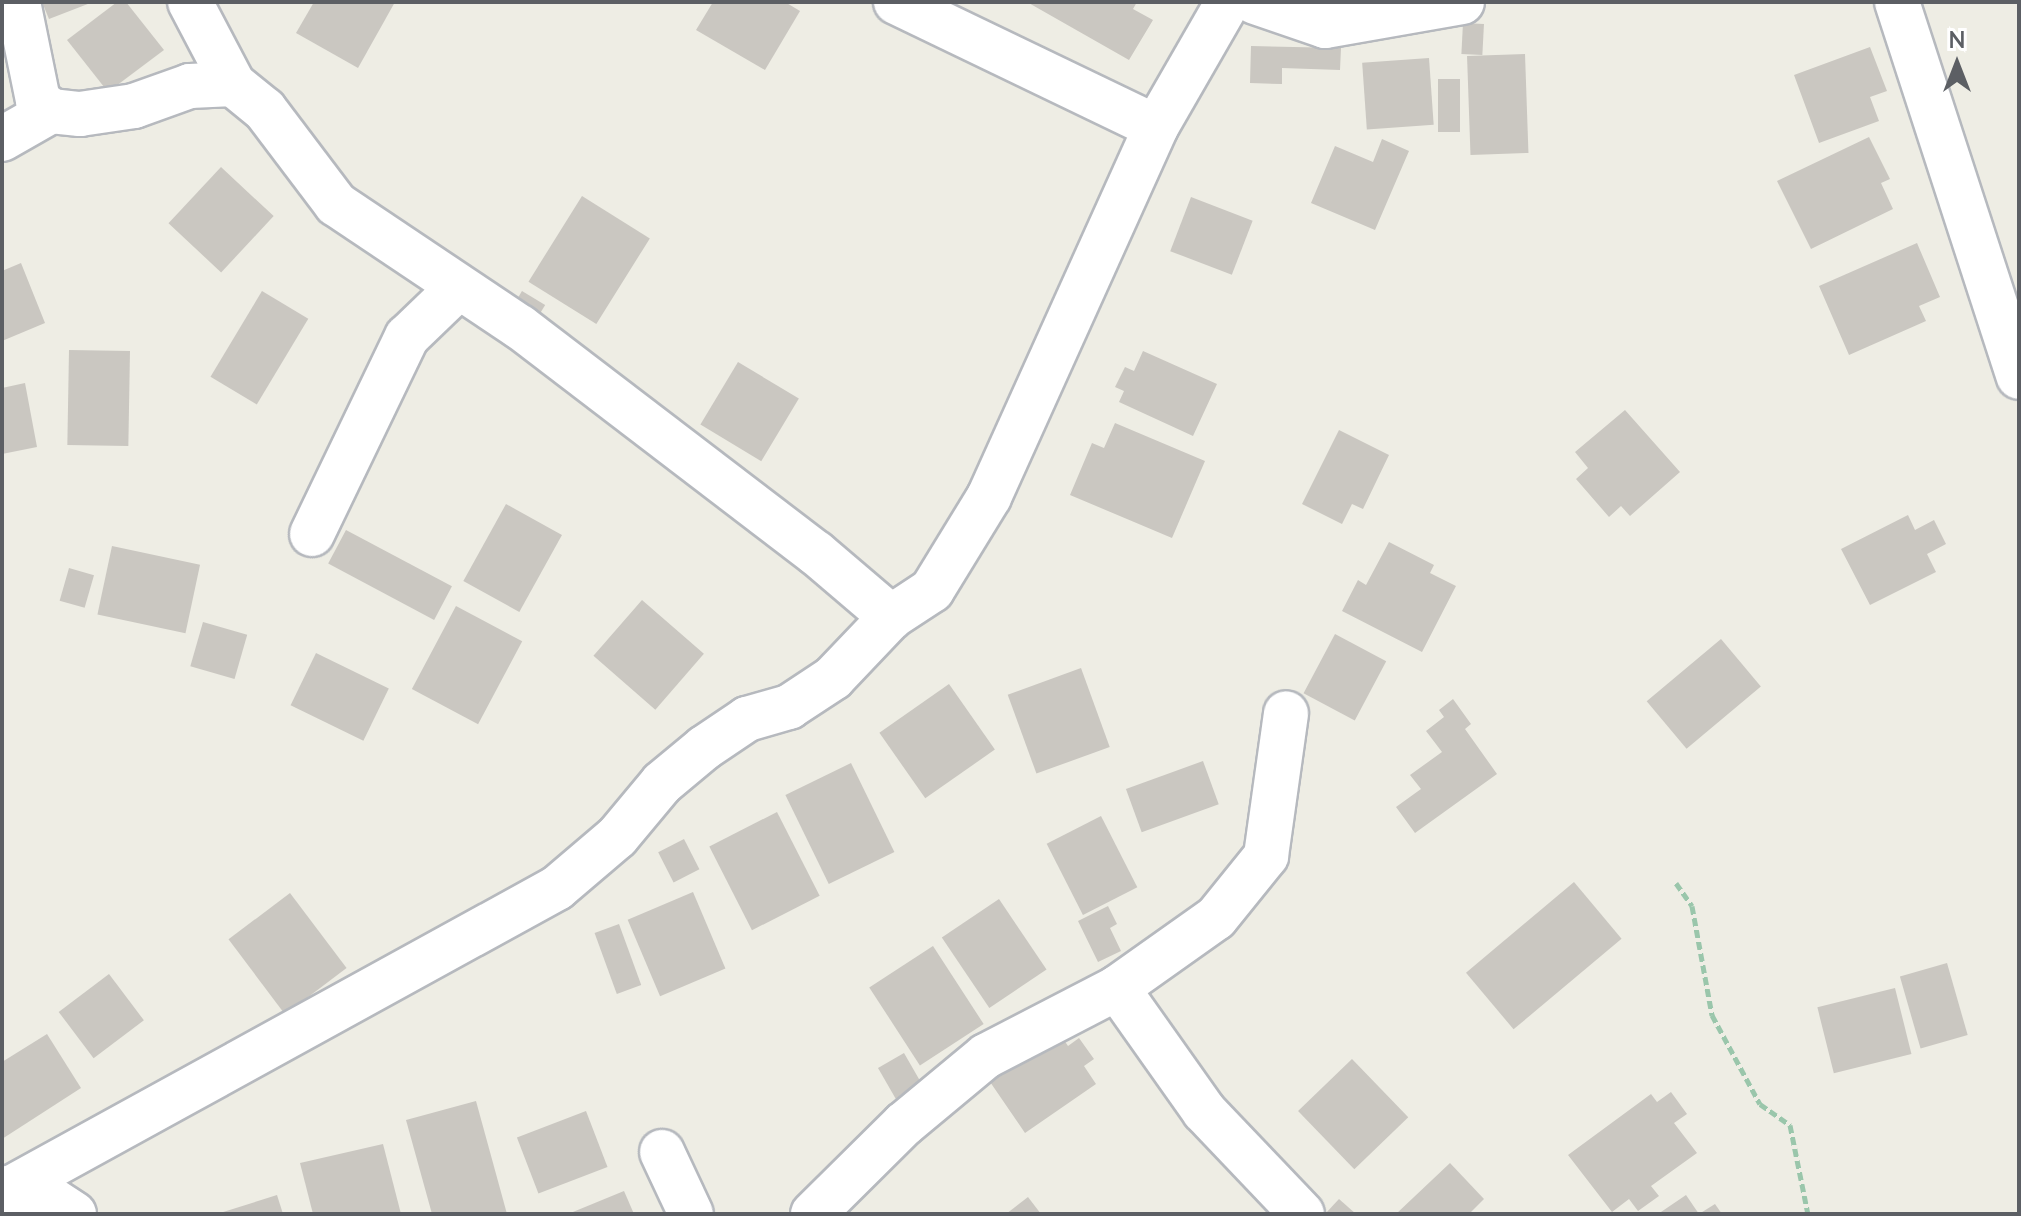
<!DOCTYPE html>
<html>
<head>
<meta charset="utf-8">
<style>
  body { margin:0 }
  #map { position:relative; width:2021px; height:1216px; overflow:hidden; background:#eeede4; font-family:Lato,sans-serif }
  div>[style] { position:absolute }
  [style*='--x'] { left:calc(var(--x)*1px); top:calc(var(--y)*1px); width:calc(var(--w)*1px); rotate:calc(var(--a)*1deg) }
  .building>* { inset:0; background:#cac7c1; transform-origin:0 0 }
  .path>* { height:5px; margin-top:-2.5px; transform-origin:0; background:repeating-linear-gradient(90deg,#9ac6ab 0 8px,transparent 0 12px) }
  .roads { filter:drop-shadow(2px 0 #b6b9be) drop-shadow(-2px 0 #b6b9be) drop-shadow(0 2px #b6b9be) drop-shadow(0 -2px #b6b9be) }
  .minor>* { height:44px; margin:-22px; padding:0 22px; transform-origin:22px; border-radius:22px; background:#fff }
  span { translate:-50% -50%; white-space:nowrap; text-align:center; line-height:1.15; -webkit-text-stroke:8px #fff; paint-order:stroke }
  .frame { position:absolute; inset:0; border:4px solid #5c5f64; pointer-events:none }
  .north { position:absolute; left:1917px; top:24px; width:80px; height:80px; -webkit-text-stroke:6px #fff; paint-order:stroke; rotate:0deg; font-size:22px; font-weight:700; line-height:32px; text-align:center; color:#5c5f64 }
  .north::after { content:''; display:block; margin:auto; width:28px; height:36px; background:#5c5f64; clip-path:polygon(50% 0,100% 100%,50% 72%,0 100%) }
</style>
</head>
<body>
<div id="map">
  <div class="building">
    <i style="clip-path:polygon(42px 2px,93px 2px,49px 19px)"></i>
    <i style="clip-path:polygon(117px 2px,126px 2px,164px 50px,108px 92px,67px 40px)"></i>
    <i style="clip-path:polygon(314px 2px,395px 2px,358px 68px,296px 33px)"></i>
    <i style="clip-path:polygon(713px 2px,785px 2px,800px 11px,765px 70px,696px 30px)"></i>
    <i style="clip-path:polygon(1027px 2px,1137px 2px,1133px 9px,1153px 20px,1129px 60px)"></i>
    <i style="left:1463px;top:23px;width:21px;height:31px;rotate:3deg"></i>
    <i style="clip-path:polygon(1251px 46px,1341px 48px,1340px 70px,1282px 68px,1282px 84px,1250px 83px)"></i>
    <i style="clip-path:polygon(1870px 47px,1887px 91px,1870px 97px,1879px 121px,1819px 143px,1794px 75px)"></i>
    <i style="left:1525px;top:54px;width:99px;height:58px;rotate:88deg"></i>
    <i style="left:1429px;top:58px;width:67px;height:67px;rotate:86deg"></i>
    <i style="left:1438px;top:79px;width:22px;height:53px"></i>
    <i style="clip-path:polygon(1869px 137px,1890px 179px,1881px 183px,1893px 209px,1811px 249px,1777px 181px)"></i>
    <i style="clip-path:polygon(1382px 139px,1409px 151px,1375px 230px,1311px 203px,1335px 146px,1373px 162px)"></i>
    <i style="left:221px;top:167px;width:72px;height:77px;rotate:43deg"></i>
    <i style="left:582px;top:196px;width:80px;height:101px;rotate:32deg"></i>
    <i style="left:1191px;top:197px;width:66px;height:58px;rotate:21deg"></i>
    <i style="clip-path:polygon(1917px 243px,1940px 297px,1919px 306px,1926px 321px,1849px 355px,1819px 286px)"></i>
    <i style="clip-path:polygon(21px 263px,45px 323px,2px 341px,2px 271px)"></i>
    <i style="left:262px;top:291px;width:54px;height:100px;rotate:31deg"></i>
    <i style="left:522px;top:291px;width:27px;height:20px;rotate:31deg"></i>
    <i style="left:69px;top:350px;width:61px;height:95px;rotate:1deg"></i>
    <i style="clip-path:polygon(1143px 351px,1217px 384px,1193px 436px,1119px 402px,1124px 391px,1115px 387px,1125px 367px,1134px 371px)"></i>
    <i style="left:738px;top:362px;width:71px;height:73px;rotate:31deg"></i>
    <i style="clip-path:polygon(25px 383px,37px 447px,2px 454px,2px 388px)"></i>
    <i style="clip-path:polygon(1625px 410px,1680px 472px,1630px 516px,1621px 506px,1609px 517px,1576px 479px,1588px 468px,1575px 452px)"></i>
    <i style="clip-path:polygon(1115px 423px,1205px 461px,1172px 538px,1070px 495px,1092px 443px,1104px 448px)"></i>
    <i style="clip-path:polygon(1339px 430px,1389px 455px,1363px 509px,1352px 504px,1342px 524px,1302px 504px)"></i>
    <i style="left:506px;top:504px;width:64px;height:88px;rotate:29deg"></i>
    <i style="clip-path:polygon(1908px 515px,1915px 530px,1934px 520px,1946px 544px,1927px 554px,1936px 572px,1870px 605px,1841px 549px)"></i>
    <i style="left:346px;top:530px;width:120px;height:38px;rotate:28deg"></i>
    <i style="clip-path:polygon(1389px 542px,1434px 565px,1430px 573px,1456px 586px,1422px 652px,1342px 611px,1358px 580px,1366px 585px)"></i>
    <i style="left:112px;top:546px;width:90px;height:70px;rotate:12deg"></i>
    <i style="left:69px;top:568px;width:26px;height:34px;rotate:16deg"></i>
    <i style="left:642px;top:600px;width:82px;height:74px;rotate:41deg"></i>
    <i style="left:456px;top:606px;width:75px;height:94px;rotate:28deg"></i>
    <i style="left:203px;top:622px;width:46px;height:46px;rotate:16deg"></i>
    <i style="left:1335px;top:634px;width:58px;height:67px;rotate:28deg"></i>
    <i style="left:1721px;top:639px;width:62px;height:97px;rotate:50deg"></i>
    <i style="left:316px;top:653px;width:81px;height:58px;rotate:26deg"></i>
    <i style="left:1081px;top:668px;width:84px;height:78px;rotate:70deg"></i>
    <i style="left:949px;top:684px;width:80px;height:85px;rotate:55deg"></i>
    <i style="clip-path:polygon(1453px 699px,1471px 724px,1465px 729px,1497px 774px,1415px 833px,1396px 807px,1421px 789px,1410px 775px,1442px 752px,1426px 731px,1444px 717px,1439px 710px)"></i>
    <i style="left:1203px;top:761px;width:46px;height:82px;rotate:70deg"></i>
    <i style="left:851px;top:763px;width:99px;height:73px;rotate:64deg"></i>
    <i style="left:777px;top:812px;width:94px;height:76px;rotate:63deg"></i>
    <i style="left:1101px;top:816px;width:80px;height:61px;rotate:63deg"></i>
    <i style="left:684px;top:839px;width:34px;height:29px;rotate:63deg"></i>
    <i style="left:1574px;top:882px;width:74px;height:141px;rotate:50deg"></i>
    <i style="left:693px;top:892px;width:83px;height:71px;rotate:67deg"></i>
    <i style="left:290px;top:893px;width:94px;height:77px;rotate:53deg"></i>
    <i style="left:999px;top:899px;width:85px;height:69px;rotate:56deg"></i>
    <i style="clip-path:polygon(1108px 906px,1117px 924px,1110px 928px,1121px 951px,1098px 962px,1078px 921px)"></i>
    <i style="left:619px;top:924px;width:65px;height:26px;rotate:70deg"></i>
    <i style="left:933px;top:946px;width:93px;height:76px;rotate:57deg"></i>
    <i style="left:1947px;top:963px;width:75px;height:49px;rotate:74deg"></i>
    <i style="left:109px;top:974px;width:58px;height:63px;rotate:53deg"></i>
    <i style="left:1895px;top:988px;width:68px;height:80px;rotate:76deg"></i>
    <i style="clip-path:polygon(1056px 1028px,1068px 1046px,1079px 1038px,1094px 1059px,1084px 1066px,1096px 1084px,1025px 1133px,986px 1076px)"></i>
    <i style="clip-path:polygon(47px 1034px,81px 1088px,2px 1139px,2px 1062px)"></i>
    <i style="left:904px;top:1053px;width:38px;height:30px;rotate:60deg"></i>
    <i style="left:1352px;top:1059px;width:81px;height:75px;rotate:46deg"></i>
    <i style="clip-path:polygon(1671px 1092px,1687px 1114px,1674px 1123px,1697px 1153px,1651px 1186px,1659px 1196px,1638px 1211px,1629px 1199px,1612px 1212px,1568px 1155px,1651px 1094px,1657px 1102px)"></i>
    <i style="clip-path:polygon(476px 1101px,507px 1214px,432px 1214px,406px 1120px)"></i>
    <i style="left:586px;top:1111px;width:60px;height:74px;rotate:69deg"></i>
    <i style="clip-path:polygon(383px 1144px,401px 1214px,313px 1214px,300px 1163px)"></i>
    <i style="clip-path:polygon(1450px 1163px,1484px 1199px,1469px 1214px,1396px 1214px)"></i>
    <i style="clip-path:polygon(624px 1191px,634px 1214px,568px 1214px)"></i>
    <i style="clip-path:polygon(277px 1195px,283px 1214px,220px 1214px,220px 1213px)"></i>
    <i style="clip-path:polygon(1686px 1195px,1699px 1214px,1658px 1214px)"></i>
    <i style="clip-path:polygon(1028px 1197px,1041px 1214px,1006px 1214px)"></i>
    <i style="clip-path:polygon(1339px 1199px,1356px 1214px,1325px 1214px)"></i>
    <i style="clip-path:polygon(1715px 1204px,1722px 1214px,1699px 1214px)"></i>
  </div>
  <div class="path">
    <i style="--x:1676;--y:883;--w:28;--a:55"></i>
    <i style="--x:1692;--y:906;--w:111;--a:79.6"></i>
    <i style="--x:1712;--y:1015;--w:101;--a:61.7"></i>
    <i style="--x:1760;--y:1104;--w:37;--a:35"></i>
    <i style="--x:1790;--y:1125;--w:91;--a:78.6"></i>
  </div>
  <div class="roads">
    <div class="minor">
      <i style="--x:18;--y:2;--w:100;--a:78.5"></i>
      <i style="--x:38;--y:100;--w:17;--a:40"></i>
      <i style="--x:51;--y:111;--w:29;--a:6"></i>
      <i style="--x:80;--y:114;--w:55;--a:-8.4"></i>
      <i style="--x:134;--y:106;--w:59;--a:-19.7"></i>
      <i style="--x:190;--y:86;--w:43;--a:-2.7"></i>
      <i style="--x:233;--y:84;--w:41;--a:39.1"></i>
      <i style="--x:265;--y:110;--w:118;--a:52.9"></i>
      <i style="--x:336;--y:204;--w:221;--a:33.8"></i>
      <i style="--x:520;--y:327;--w:372;--a:37.4"></i>
      <i style="--x:816;--y:553;--w:99;--a:40.5"></i>
      <i style="--x:190;--y:2;--w:93;--a:62.3"></i>
      <i style="--x:896;--y:2;--w:288;--a:25.7"></i>
      <i style="--x:1255;--y:2;--w:74;--a:18.9"></i>
      <i style="--x:1325;--y:26;--w:139;--a:-9.9"></i>
      <i style="--x:1897;--y:2;--w:394;--a:72"></i>
      <i style="--x:2;--y:139;--w:56;--a:-29.7"></i>
      <i style="--x:312;--y:534;--w:219;--a:-64.3"></i>
      <i style="--x:407;--y:337;--w:71;--a:-43.9"></i>
      <i style="--x:1117;--y:988;--w:151;--a:54.7"></i>
      <i style="--x:1204;--y:1111;--w:142;--a:46.4"></i>
      <i style="--x:662;--y:1152;--w:68;--a:64.9"></i>
      <i style="--x:2;--y:1188;--w:47;--a:11.1"></i>
      <i style="--x:48;--y:1197;--w:31;--a:33"></i>
      <i style="--x:2;--y:1193;--w:633;--a:-28.79"></i>
      <i style="--x:557;--y:888;--w:79;--a:-40.4"></i>
      <i style="--x:617;--y:837;--w:70;--a:-50.2"></i>
      <i style="--x:662;--y:783;--w:55;--a:-39.8"></i>
      <i style="--x:704;--y:748;--w:52;--a:-34"></i>
      <i style="--x:747;--y:719;--w:44;--a:-15.9"></i>
      <i style="--x:789;--y:707;--w:53;--a:-33.4"></i>
      <i style="--x:833;--y:678;--w:84;--a:-46.4"></i>
      <i style="--x:891;--y:617;--w:49;--a:-33.4"></i>
      <i style="--x:932;--y:590;--w:109;--a:-58.5"></i>
      <i style="--x:989;--y:497;--w:406;--a:-65.7"></i>
      <i style="--x:1156;--y:127;--w:144;--a:-60.1"></i>
      <i style="--x:813;--y:1214;--w:128;--a:-44.7"></i>
      <i style="--x:904;--y:1124;--w:107;--a:-39.7"></i>
      <i style="--x:986;--y:1056;--w:148;--a:-27.4"></i>
      <i style="--x:1117;--y:988;--w:121;--a:-35.3"></i>
      <i style="--x:1216;--y:918;--w:80;--a:-51.1"></i>
      <i style="--x:1266;--y:856;--w:144;--a:-82"></i>
    </div>
  </div>
  <div class="frame"></div>
  <div class="north">N</div>
</div>
</body>
</html>
